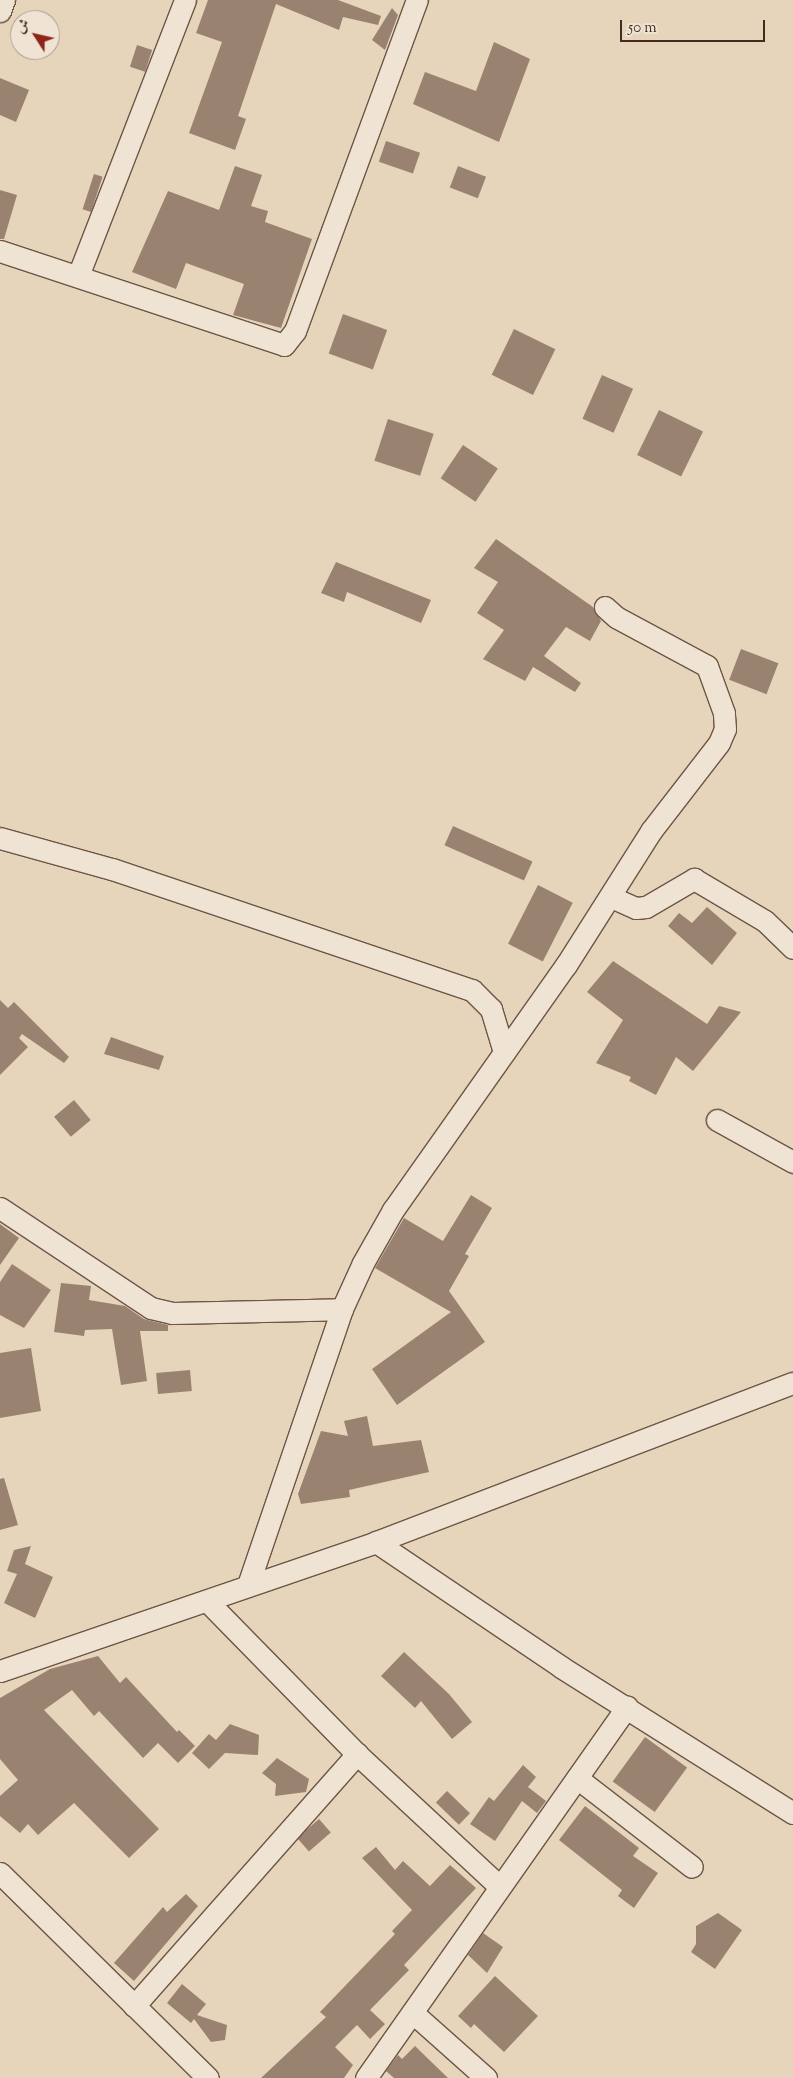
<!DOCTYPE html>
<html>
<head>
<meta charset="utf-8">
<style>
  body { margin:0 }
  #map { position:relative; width:793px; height:2078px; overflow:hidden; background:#e6d5bb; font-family:"Sorts Mill Goudy",Amiri,serif }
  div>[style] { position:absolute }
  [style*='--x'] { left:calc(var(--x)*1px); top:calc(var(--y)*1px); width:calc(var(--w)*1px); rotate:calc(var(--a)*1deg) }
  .building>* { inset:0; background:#998370; transform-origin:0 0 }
  .roads { filter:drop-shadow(1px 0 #6e5546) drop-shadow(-1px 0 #6e5546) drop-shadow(0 1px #6e5546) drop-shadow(0 -1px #6e5546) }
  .minor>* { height:21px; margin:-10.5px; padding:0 10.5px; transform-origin:10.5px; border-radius:10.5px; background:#efe4d3 }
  span { translate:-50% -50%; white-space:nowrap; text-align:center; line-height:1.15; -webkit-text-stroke:4px #efe4d3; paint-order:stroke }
  .north { position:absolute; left:10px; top:10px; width:50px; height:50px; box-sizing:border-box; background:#efe4d3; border:1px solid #ab9a8b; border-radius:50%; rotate:305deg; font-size:14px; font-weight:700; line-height:20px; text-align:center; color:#462a1f }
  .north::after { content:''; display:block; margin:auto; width:18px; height:22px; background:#8f2418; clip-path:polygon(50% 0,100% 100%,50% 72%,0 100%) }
  .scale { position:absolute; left:620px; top:20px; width:145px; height:22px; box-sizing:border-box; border:2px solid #462a1f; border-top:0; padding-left:6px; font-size:15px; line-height:18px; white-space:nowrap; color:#462a1f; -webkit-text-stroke:4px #efe4d3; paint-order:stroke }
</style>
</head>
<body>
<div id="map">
  <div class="building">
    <i style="clip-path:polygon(208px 0,338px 0,381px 16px,378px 25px,343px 17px,339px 30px,276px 4px,238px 116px,246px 119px,235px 150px,189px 133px,222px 42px,196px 33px)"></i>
    <i style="clip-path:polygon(392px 8px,398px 15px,385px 50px,372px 40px)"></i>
    <i style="clip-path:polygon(494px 42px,530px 59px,499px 142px,413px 104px,425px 72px,476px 91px)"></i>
    <i style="left:137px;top:45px;width:16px;height:23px;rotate:18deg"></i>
    <i style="clip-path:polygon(0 78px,29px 90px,16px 122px,0 115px)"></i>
    <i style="left:386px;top:141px;width:36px;height:22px;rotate:19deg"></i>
    <i style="clip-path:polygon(235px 166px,262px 175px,251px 206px,268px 211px,265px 222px,312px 239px,281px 328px,233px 315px,244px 284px,186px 263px,176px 289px,132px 272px,168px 191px,219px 210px)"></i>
    <i style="left:458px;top:166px;width:30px;height:23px;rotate:21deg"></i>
    <i style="left:94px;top:174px;width:9px;height:37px;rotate:18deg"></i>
    <i style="clip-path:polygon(0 190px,17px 195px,4px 239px,0 239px)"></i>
    <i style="left:343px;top:314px;width:47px;height:42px;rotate:20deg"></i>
    <i style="left:514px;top:329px;width:46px;height:51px;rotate:26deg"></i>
    <i style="left:602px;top:375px;width:34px;height:48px;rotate:24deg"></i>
    <i style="left:659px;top:410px;width:49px;height:50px;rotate:26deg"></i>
    <i style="left:388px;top:419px;width:48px;height:44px;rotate:18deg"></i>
    <i style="left:463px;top:445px;width:42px;height:40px;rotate:34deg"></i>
    <i style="clip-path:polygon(496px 539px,593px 607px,601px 621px,590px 641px,566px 627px,544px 656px,581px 683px,575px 692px,533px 667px,525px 681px,483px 659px,504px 630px,477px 613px,498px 582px,474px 568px)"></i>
    <i style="clip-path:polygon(336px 562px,431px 600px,421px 623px,347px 592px,344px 602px,321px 593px)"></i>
    <i style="left:741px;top:649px;width:40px;height:33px;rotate:21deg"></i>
    <i style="left:453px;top:826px;width:87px;height:21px;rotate:24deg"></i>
    <i style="left:538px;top:885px;width:39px;height:66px;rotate:27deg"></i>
    <i style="clip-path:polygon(707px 907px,737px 933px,712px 965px,668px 926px,679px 913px,692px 923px)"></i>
    <i style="clip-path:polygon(613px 961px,707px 1024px,719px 1006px,741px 1012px,693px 1071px,676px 1057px,656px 1095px,629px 1081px,631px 1077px,596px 1063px,623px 1020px,587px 992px)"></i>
    <i style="clip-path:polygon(0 1000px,8px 1008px,14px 1002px,69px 1057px,64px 1063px,22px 1034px,19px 1038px,28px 1047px,0 1075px)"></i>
    <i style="clip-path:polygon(111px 1037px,164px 1056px,159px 1070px,104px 1054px)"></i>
    <i style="left:74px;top:1100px;width:26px;height:26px;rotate:50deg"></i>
    <i style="clip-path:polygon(471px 1195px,492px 1208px,465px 1254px,469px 1256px,449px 1291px,485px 1342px,397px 1405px,372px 1369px,451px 1312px,375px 1268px,404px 1218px,443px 1241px)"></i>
    <i style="clip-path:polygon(0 1224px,19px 1238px,0 1265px)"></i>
    <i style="clip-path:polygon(12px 1264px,51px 1290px,24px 1328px,0 1315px,0 1282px)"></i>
    <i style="clip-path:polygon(61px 1283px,91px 1286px,89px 1300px,125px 1306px,144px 1319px,168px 1325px,168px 1331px,140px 1331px,147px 1381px,121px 1385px,112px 1329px,85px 1330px,84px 1336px,54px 1332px)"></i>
    <i style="clip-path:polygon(31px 1348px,41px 1411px,0 1418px,0 1353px)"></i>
    <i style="left:190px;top:1370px;width:21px;height:34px;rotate:85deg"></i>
    <i style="clip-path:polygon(367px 1416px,373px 1446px,421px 1440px,429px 1472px,349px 1490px,350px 1497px,301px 1504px,298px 1494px,321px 1431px,348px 1436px,344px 1421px)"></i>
    <i style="clip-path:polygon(4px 1478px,18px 1525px,0 1530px,0 1479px)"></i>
    <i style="clip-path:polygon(31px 1546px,25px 1564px,53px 1577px,35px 1618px,4px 1603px,17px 1574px,7px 1571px,14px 1550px)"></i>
    <i style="clip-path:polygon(404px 1652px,449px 1694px,472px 1722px,452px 1739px,421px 1701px,415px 1708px,381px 1676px)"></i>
    <i style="clip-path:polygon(98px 1656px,120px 1683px,126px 1677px,177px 1732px,179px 1730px,195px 1746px,178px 1763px,158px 1743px,143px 1758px,99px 1711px,94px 1716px,72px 1690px,44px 1710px,159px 1829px,129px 1858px,74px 1803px,38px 1835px,28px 1824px,20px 1833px,0 1816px,0 1796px,18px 1780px,0 1759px,0 1698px,50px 1669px)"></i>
    <i style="clip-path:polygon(230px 1724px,259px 1735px,258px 1755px,225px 1753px,209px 1769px,192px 1753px,209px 1734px,216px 1740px)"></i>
    <i style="left:645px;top:1737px;width:52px;height:55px;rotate:36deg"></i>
    <i style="clip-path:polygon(277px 1758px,309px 1779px,306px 1792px,275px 1796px,276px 1784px,262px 1773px)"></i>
    <i style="clip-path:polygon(523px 1765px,536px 1777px,528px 1787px,546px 1801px,537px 1813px,522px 1801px,495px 1841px,470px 1824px,489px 1797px,494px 1801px)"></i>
    <i style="left:447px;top:1791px;width:32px;height:16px;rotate:44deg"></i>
    <i style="clip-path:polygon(585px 1806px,639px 1848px,633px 1856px,658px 1873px,634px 1908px,618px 1896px,622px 1890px,559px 1840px)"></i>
    <i style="left:319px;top:1819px;width:18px;height:29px;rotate:49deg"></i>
    <i style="clip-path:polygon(376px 1847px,395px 1870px,403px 1861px,430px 1886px,450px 1865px,476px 1888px,404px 1965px,409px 1970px,370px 2010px,385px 2024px,370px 2039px,357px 2025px,335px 2047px,353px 2065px,344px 2078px,261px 2078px,326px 2017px,320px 2012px,395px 1934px,392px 1931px,412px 1910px,362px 1858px)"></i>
    <i style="clip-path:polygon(186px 1894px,198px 1906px,134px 1981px,114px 1963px,163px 1907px,167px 1912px)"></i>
    <i style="clip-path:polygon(718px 1913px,742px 1930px,715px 1969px,691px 1952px,696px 1944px,696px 1926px)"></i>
    <i style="clip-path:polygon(483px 1933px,503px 1947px,487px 1973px,468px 1955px)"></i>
    <i style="clip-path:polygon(495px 1976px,538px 2016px,504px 2052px,474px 2024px,471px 2028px,458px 2016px)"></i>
    <i style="clip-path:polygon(182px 1984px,206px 2004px,197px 2015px,227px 2025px,225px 2040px,211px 2042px,194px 2019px,191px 2023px,167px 2003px)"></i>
    <i style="clip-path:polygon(415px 2046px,448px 2078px,394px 2078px,386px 2071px,398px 2055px,402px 2059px)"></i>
  </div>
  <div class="roads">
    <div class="minor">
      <i style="--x:0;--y:11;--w:12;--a:-70"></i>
      <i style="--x:0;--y:251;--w:299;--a:18.3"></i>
      <i style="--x:284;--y:345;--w:18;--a:-52"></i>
      <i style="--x:295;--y:331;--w:353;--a:-69.8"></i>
      <i style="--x:78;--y:276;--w:296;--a:-68.8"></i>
      <i style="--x:0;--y:838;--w:116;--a:15.5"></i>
      <i style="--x:112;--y:869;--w:380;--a:18.6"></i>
      <i style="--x:472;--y:990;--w:27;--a:45"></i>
      <i style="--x:491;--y:1009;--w:45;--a:73.2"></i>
      <i style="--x:611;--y:897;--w:27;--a:24"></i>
      <i style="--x:636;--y:908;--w:10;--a:-6"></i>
      <i style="--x:646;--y:907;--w:56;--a:-30.3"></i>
      <i style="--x:694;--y:879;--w:82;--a:30.6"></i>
      <i style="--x:765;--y:921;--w:39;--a:44"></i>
      <i style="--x:717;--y:1120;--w:87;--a:28.9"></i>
      <i style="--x:0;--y:1208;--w:181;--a:33.5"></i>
      <i style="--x:151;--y:1308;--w:22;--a:13"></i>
      <i style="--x:172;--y:1313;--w:170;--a:-1.3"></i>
      <i style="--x:376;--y:1542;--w:223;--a:34"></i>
      <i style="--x:561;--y:1667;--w:274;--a:32.2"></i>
      <i style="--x:248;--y:1585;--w:292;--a:-71.2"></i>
      <i style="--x:342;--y:1309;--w:51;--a:-65.5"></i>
      <i style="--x:363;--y:1263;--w:61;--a:-60.5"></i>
      <i style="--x:393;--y:1210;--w:300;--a:-54.8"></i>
      <i style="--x:566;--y:965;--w:159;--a:-57.6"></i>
      <i style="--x:651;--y:831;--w:111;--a:-52.3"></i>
      <i style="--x:719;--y:743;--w:15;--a:-67"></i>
      <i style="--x:725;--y:729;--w:16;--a:-94"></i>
      <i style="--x:724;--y:713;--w:50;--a:-109.9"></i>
      <i style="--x:707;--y:666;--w:103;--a:-151.7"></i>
      <i style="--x:616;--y:617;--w:15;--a:-138"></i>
      <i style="--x:208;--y:1602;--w:213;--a:45.6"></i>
      <i style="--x:357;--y:1754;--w:194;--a:42.9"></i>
      <i style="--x:0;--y:1671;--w:398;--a:-18.9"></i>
      <i style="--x:376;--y:1542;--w:446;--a:-20.9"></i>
      <i style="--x:577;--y:1778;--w:145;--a:37.7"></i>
      <i style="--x:0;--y:1873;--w:292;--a:44.6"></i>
      <i style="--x:134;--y:2006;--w:337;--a:-48.5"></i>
      <i style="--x:413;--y:2013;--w:98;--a:41.7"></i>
      <i style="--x:366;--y:2078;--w:454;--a:-54.9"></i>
    </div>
  </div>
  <div class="north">ش</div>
  <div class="scale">50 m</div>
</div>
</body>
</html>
